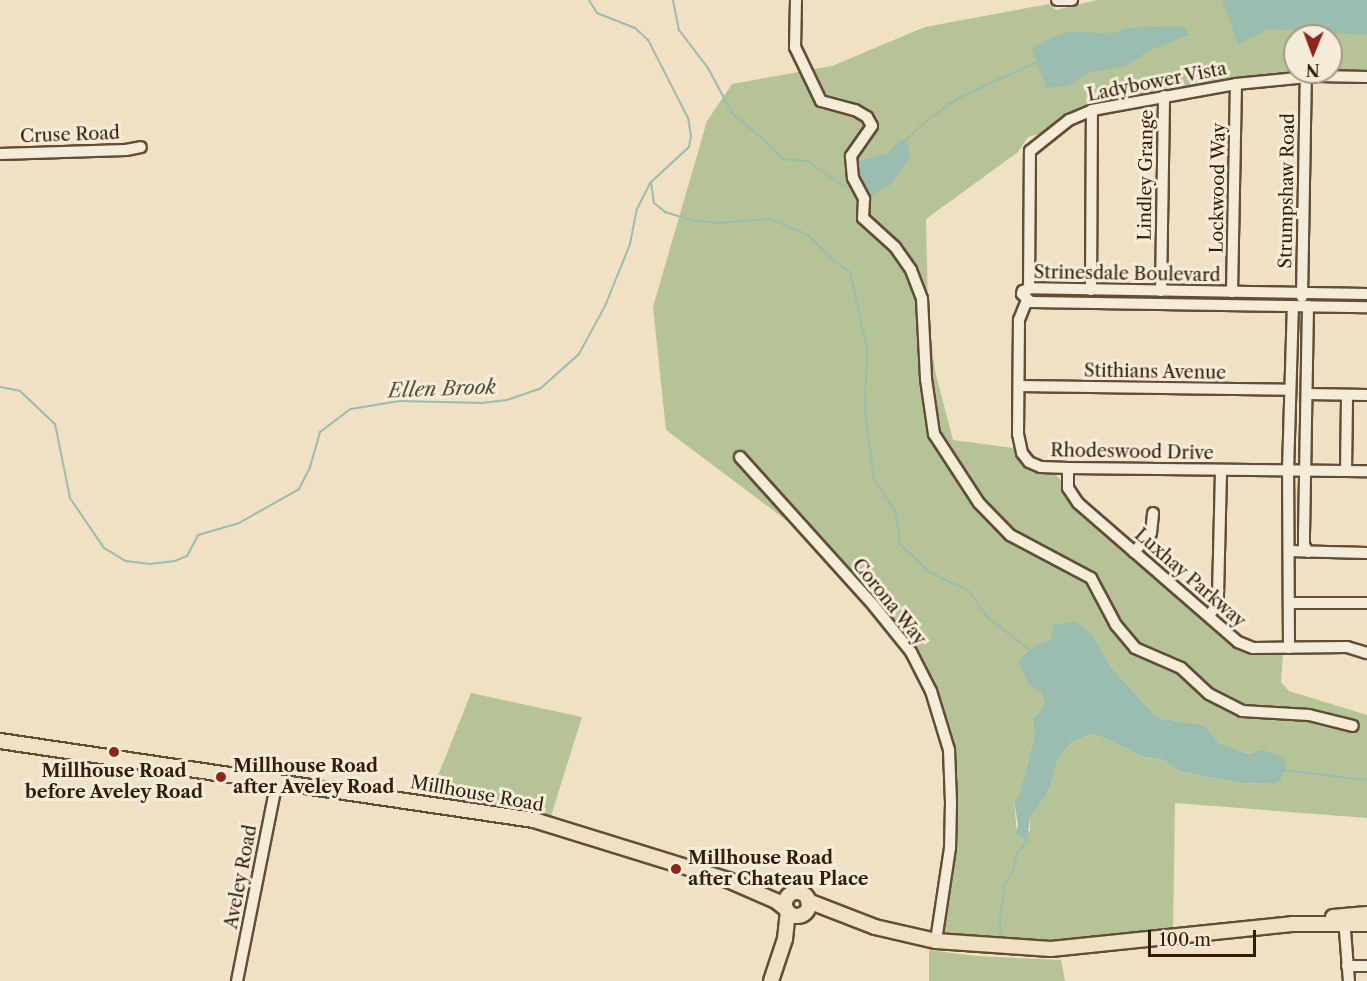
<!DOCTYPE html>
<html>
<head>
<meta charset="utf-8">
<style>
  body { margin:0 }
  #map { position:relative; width:1367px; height:981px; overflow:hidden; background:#f0e0c4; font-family:"Libre Caslon Text",serif }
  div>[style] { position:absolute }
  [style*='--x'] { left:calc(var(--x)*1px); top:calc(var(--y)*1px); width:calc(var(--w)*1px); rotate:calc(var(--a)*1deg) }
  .green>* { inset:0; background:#b6c397 }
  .water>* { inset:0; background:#9bbdaf }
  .stream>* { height:2px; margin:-1px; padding:0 1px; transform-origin:1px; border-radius:1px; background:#9bbdaf }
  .roads { filter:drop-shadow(2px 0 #624e36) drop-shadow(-2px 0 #624e36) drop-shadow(0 2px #624e36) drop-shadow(0 -2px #624e36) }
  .minor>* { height:10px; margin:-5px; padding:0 5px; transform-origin:5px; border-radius:5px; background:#f5ebd9 }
  .major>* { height:14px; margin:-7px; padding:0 7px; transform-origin:7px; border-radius:7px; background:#f0e0c4 }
  .major>.ring { margin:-7px; padding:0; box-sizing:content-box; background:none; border:14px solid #f0e0c4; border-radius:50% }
  .dots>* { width:16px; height:16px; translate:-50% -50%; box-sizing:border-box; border:3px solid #f5ebd9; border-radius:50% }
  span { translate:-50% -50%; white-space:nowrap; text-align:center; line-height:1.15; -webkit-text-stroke:6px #f5ebd9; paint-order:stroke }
  .street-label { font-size:18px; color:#321e07 }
  .poi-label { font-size:18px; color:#321e07; font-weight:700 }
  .left { translate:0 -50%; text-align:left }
  .water-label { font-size:20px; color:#524e39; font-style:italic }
  .north { position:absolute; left:1283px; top:24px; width:60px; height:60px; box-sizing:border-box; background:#f5ebd9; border:2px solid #a79985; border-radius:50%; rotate:181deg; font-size:16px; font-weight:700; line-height:24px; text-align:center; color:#321e07 }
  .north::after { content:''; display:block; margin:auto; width:21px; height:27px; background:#8f2418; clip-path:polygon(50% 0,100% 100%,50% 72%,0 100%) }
  .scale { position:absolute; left:1148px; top:930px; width:108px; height:27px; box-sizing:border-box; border:3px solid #321e07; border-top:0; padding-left:8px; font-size:18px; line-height:21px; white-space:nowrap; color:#321e07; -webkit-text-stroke:4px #f5ebd9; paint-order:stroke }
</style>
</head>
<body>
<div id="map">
  <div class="green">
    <i style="clip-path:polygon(evenodd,1097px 0,1367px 0,1367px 72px,1331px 72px,1331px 36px,1295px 36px,1295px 72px,1314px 72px,1231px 81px,1028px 137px,1018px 152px,926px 219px,928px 312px,935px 371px,953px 440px,1013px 448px,1024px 465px,1055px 474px,1062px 482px,1067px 498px,1216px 633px,1242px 652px,1283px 654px,1281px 682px,1289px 691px,1367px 715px,1367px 818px,1175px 803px,1173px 933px,1053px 943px,950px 936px,944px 929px,955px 818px,953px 749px,910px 646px,810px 538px,666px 430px,653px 307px,707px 121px,732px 84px,832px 66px,925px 27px,1049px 4px,1056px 10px,1097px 0,1094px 637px,1111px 667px,1158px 718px,1204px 725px,1219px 743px,1249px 754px,1275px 784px,1241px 783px,1181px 772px,1163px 760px,1141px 756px,1107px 739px,1091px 734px,1072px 742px,1058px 760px,1047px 795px,1030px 817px,1030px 831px,1017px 834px,1014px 801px,1019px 795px,1035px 733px,1032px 719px,1040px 711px,1044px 702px,1040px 691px,1037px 644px,1051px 639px,1094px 637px)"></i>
    <i style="clip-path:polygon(471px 693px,582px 717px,551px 816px,431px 793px)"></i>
    <i style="clip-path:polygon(929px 950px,976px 956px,1061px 960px,1065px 981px,929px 981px)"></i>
  </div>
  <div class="water">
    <i style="clip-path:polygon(1222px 0,1367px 0,1367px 35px,1269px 29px,1238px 44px)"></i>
    <i style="clip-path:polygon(1183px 26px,1189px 35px,1146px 52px,1126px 66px,1089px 73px,1068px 86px,1046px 88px,1032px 48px,1057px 35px,1070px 32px,1116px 33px,1125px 28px)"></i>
    <i style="clip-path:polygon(907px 139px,910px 158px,890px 185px,869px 197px,857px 175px,859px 161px,887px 154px,899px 141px)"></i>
    <i style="clip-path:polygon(1075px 621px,1094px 637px,1111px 667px,1158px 718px,1204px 725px,1219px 743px,1249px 754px,1263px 750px,1278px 755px,1285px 761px,1285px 770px,1279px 782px,1274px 784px,1241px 783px,1181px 772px,1163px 760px,1141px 756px,1107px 739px,1091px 734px,1072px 742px,1058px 760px,1047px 795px,1030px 817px,1027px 841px,1016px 834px,1018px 825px,1014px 801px,1019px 795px,1035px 733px,1032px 719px,1040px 711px,1044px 702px,1040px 691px,1029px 685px,1018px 661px,1037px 644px,1051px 639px,1054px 625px)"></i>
  </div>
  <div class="stream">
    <i style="--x:673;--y:0;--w:31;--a:79"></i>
    <i style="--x:679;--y:30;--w:48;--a:52.7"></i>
    <i style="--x:708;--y:68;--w:51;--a:61.9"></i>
    <i style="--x:732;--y:113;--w:39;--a:40"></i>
    <i style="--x:762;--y:138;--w:29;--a:46"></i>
    <i style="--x:782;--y:159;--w:25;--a:5"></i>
    <i style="--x:807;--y:161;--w:46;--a:34.4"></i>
    <i style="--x:845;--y:187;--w:9;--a:-6"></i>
    <i style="--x:907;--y:139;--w:25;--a:-43"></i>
    <i style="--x:925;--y:122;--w:41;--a:-36"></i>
    <i style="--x:958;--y:98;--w:87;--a:-24.5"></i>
    <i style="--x:651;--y:182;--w:21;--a:82"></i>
    <i style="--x:654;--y:203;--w:14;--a:39"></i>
    <i style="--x:665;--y:212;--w:31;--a:17"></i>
    <i style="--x:695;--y:221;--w:21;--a:5"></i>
    <i style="--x:716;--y:223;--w:54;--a:-4.2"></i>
    <i style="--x:770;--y:219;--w:41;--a:22.8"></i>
    <i style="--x:808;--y:235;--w:35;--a:45"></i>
    <i style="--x:833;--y:260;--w:21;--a:35"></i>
    <i style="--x:850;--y:272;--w:78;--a:77.4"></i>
    <i style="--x:867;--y:348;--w:64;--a:91.8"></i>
    <i style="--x:865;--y:412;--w:68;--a:82.3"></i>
    <i style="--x:874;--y:479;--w:40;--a:57.1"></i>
    <i style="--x:896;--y:513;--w:31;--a:83"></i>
    <i style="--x:900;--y:544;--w:40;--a:44"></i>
    <i style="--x:929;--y:572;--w:44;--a:25.4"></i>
    <i style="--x:969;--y:591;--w:32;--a:55"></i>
    <i style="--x:987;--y:617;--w:54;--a:37.5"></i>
    <i style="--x:0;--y:387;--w:20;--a:11"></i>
    <i style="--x:20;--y:391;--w:48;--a:43.3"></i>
    <i style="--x:55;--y:424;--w:76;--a:78.5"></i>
    <i style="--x:70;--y:498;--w:60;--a:55.8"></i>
    <i style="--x:104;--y:548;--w:26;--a:31"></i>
    <i style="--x:126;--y:561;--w:24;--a:7"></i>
    <i style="--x:150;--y:564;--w:25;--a:-7"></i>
    <i style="--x:175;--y:561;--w:13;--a:-23"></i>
    <i style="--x:187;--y:556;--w:24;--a:-62"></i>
    <i style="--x:198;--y:535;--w:43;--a:-16.3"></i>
    <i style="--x:239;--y:523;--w:69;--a:-29.5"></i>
    <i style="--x:299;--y:489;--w:25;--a:-63"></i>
    <i style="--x:310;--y:467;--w:36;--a:-74"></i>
    <i style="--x:320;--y:432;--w:39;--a:-37"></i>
    <i style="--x:351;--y:409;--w:49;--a:-9.5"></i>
    <i style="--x:399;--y:401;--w:83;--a:1.4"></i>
    <i style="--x:482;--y:403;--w:25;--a:-7"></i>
    <i style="--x:507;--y:400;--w:36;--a:-19"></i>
    <i style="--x:541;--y:388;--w:51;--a:-41.8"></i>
    <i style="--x:579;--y:354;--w:55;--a:-61.6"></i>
    <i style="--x:605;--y:306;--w:67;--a:-68"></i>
    <i style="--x:630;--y:244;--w:36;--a:-79"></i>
    <i style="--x:637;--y:209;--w:30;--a:-63"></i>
    <i style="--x:651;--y:182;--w:52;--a:-42.6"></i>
    <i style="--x:689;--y:147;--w:11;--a:-80"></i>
    <i style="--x:691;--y:136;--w:18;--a:-99"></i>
    <i style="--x:688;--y:118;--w:88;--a:-117.1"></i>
    <i style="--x:648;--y:40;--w:18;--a:-137"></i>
    <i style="--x:635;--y:28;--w:41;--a:-158.5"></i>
    <i style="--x:597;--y:13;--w:15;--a:-122"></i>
    <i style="--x:1285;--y:770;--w:83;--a:7"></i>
    <i style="--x:1001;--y:941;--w:20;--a:-93"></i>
    <i style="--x:1000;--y:921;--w:34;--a:-83"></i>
    <i style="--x:1004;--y:887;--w:21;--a:-62"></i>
    <i style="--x:1014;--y:868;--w:15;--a:-79"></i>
    <i style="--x:1017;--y:853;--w:16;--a:-50"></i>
  </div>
  <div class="roads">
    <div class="minor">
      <i style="--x:796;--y:0;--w:47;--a:91.2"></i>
      <i style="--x:795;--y:47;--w:60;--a:64.3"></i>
      <i style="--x:821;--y:101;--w:35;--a:15"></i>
      <i style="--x:855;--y:110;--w:14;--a:30"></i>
      <i style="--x:867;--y:117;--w:10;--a:61"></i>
      <i style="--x:872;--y:126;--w:37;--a:125"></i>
      <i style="--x:851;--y:156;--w:22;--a:85"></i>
      <i style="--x:853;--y:178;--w:24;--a:62"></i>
      <i style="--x:864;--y:199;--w:19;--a:93"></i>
      <i style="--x:863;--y:218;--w:43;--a:42.2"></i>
      <i style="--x:895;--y:247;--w:28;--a:55"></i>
      <i style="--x:911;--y:270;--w:31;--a:69"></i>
      <i style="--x:922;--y:299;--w:80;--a:87.1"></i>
      <i style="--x:926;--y:379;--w:56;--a:81.7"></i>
      <i style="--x:934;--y:434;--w:82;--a:56.9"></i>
      <i style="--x:979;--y:503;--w:45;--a:45.9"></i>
      <i style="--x:1010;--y:535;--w:92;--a:28"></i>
      <i style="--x:1091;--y:578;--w:53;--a:62"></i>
      <i style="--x:1116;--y:625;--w:30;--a:50"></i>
      <i style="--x:1135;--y:648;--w:50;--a:23.5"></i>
      <i style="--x:1181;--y:668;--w:38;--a:43"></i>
      <i style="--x:1209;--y:694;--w:37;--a:27"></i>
      <i style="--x:1242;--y:711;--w:67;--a:3.4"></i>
      <i style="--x:1309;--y:715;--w:45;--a:14"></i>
      <i style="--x:1057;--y:0;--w:15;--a:0"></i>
      <i style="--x:0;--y:154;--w:126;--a:-1.8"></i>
      <i style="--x:126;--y:150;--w:15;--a:-11"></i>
      <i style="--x:1029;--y:288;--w:137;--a:-89.6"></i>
      <i style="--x:1030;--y:151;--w:50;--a:-38.5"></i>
      <i style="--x:1069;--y:120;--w:25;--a:-23"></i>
      <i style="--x:1092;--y:110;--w:146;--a:-10.2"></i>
      <i style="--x:1236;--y:84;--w:82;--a:-5.6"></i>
      <i style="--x:1318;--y:76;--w:49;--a:1.2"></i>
      <i style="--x:1091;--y:290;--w:180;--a:-89.7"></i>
      <i style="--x:1161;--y:291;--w:195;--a:-89.1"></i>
      <i style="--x:1232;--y:292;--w:208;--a:-88.9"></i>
      <i style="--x:1367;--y:294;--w:336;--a:-179"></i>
      <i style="--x:1031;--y:288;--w:9;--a:159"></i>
      <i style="--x:1023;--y:291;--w:3;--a:108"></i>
      <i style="--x:1022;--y:294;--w:12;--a:42"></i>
      <i style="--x:1031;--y:302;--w:336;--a:0.9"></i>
      <i style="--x:1302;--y:297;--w:221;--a:-89"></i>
      <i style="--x:1027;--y:300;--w:22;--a:112"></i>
      <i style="--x:1019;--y:320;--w:114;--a:90.5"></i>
      <i style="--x:1018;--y:434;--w:19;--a:78"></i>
      <i style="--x:1022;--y:453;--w:11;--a:52"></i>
      <i style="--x:1029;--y:462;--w:13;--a:23"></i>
      <i style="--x:1041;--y:467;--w:27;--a:2"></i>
      <i style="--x:1068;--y:468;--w:299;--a:0.6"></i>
      <i style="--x:1308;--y:306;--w:226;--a:91"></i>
      <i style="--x:1304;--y:532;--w:13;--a:90"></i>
      <i style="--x:1304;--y:545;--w:8;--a:60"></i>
      <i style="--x:1019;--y:386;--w:271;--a:0.8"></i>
      <i style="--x:1307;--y:394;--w:60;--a:1"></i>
      <i style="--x:740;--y:457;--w:200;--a:48"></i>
      <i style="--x:874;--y:606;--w:59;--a:51.2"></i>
      <i style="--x:911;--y:652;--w:44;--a:62.9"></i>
      <i style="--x:931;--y:691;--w:62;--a:73"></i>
      <i style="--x:949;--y:750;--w:52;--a:87.8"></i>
      <i style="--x:951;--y:802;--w:46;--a:91.2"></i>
      <i style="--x:950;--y:848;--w:94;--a:98.6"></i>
      <i style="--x:1068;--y:468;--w:20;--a:90"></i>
      <i style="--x:1068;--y:488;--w:18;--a:56"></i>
      <i style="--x:1078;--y:503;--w:212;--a:41"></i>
      <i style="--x:1238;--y:642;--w:16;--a:22"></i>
      <i style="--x:1253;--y:648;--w:94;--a:-0.6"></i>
      <i style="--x:1347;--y:647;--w:21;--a:17"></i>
      <i style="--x:1346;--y:471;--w:76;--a:-89.2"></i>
      <i style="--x:1289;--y:551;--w:78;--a:1.5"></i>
      <i style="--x:1134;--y:552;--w:25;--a:-48"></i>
      <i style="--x:1151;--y:533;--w:20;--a:-84"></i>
      <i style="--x:1289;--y:603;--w:78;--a:0"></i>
      <i style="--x:1209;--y:616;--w:14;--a:-56"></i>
      <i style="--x:1217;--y:604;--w:9;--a:-84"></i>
      <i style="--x:1218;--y:595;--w:125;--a:-88.6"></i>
      <i style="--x:1289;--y:648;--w:177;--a:-90.3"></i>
      <i style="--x:1288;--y:471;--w:165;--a:-88.3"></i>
      <i style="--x:1344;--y:918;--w:63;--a:85.5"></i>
      <i style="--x:1347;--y:966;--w:20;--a:0"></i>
      <i style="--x:237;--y:981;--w:205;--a:-78.7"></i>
    </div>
    <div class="major">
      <i style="--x:0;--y:741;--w:540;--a:8.42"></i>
      <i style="--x:534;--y:820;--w:203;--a:17.2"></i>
      <i style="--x:728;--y:880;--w:52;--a:23.6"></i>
      <i style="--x:776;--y:901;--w:13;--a:39"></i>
      <i class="ring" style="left:785px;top:892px;width:10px;height:10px"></i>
      <i style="--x:808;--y:901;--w:72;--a:21.2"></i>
      <i style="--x:875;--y:927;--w:63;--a:12.9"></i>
      <i style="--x:936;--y:941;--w:115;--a:4"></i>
      <i style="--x:1051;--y:949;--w:242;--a:-5.9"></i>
      <i style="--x:1292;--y:924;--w:75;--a:0"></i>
      <i style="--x:1333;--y:917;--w:34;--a:-5"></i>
      <i style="--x:771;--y:981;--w:44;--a:-71.6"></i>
      <i style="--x:785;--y:939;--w:27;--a:-84"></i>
    </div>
  </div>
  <div class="dots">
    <i style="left:114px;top:752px;background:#8f2418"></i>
    <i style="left:221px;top:777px;background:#8f2418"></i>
    <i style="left:676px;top:869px;background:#8f2418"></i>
  </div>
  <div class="street-label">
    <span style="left:1157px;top:82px;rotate:-11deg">Ladybower Vista</span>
    <span style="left:70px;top:135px;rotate:-2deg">Cruse Road</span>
    <span style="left:1146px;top:175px;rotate:-89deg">Lindley Grange</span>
    <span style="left:1218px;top:188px;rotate:-89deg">Lockwood Way</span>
    <span style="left:1287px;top:191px;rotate:-89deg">Strumpshaw Road</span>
    <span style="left:1127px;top:274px;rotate:1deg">Strinesdale Boulevard</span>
    <span style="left:1155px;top:372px;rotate:1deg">Stithians Avenue</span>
    <span style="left:1132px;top:452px;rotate:1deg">Rhodeswood Drive</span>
    <span style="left:1190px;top:578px;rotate:41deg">Luxhay Parkway</span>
    <span style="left:889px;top:602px;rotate:51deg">Corona Way</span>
    <span style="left:477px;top:794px;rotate:10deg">Millhouse Road</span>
    <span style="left:241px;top:877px;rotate:-79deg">Aveley Road</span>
  </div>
  <div class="poi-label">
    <span class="left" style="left:233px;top:777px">Millhouse Road<br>after Aveley Road</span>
    <span style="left:114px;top:782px">Millhouse Road<br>before Aveley Road</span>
    <span class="left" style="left:688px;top:869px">Millhouse Road<br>after Chateau Place</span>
  </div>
  <div class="water-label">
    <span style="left:442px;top:389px;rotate:-2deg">Ellen Brook</span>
  </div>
  <div class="north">N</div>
  <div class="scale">100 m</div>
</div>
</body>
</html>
